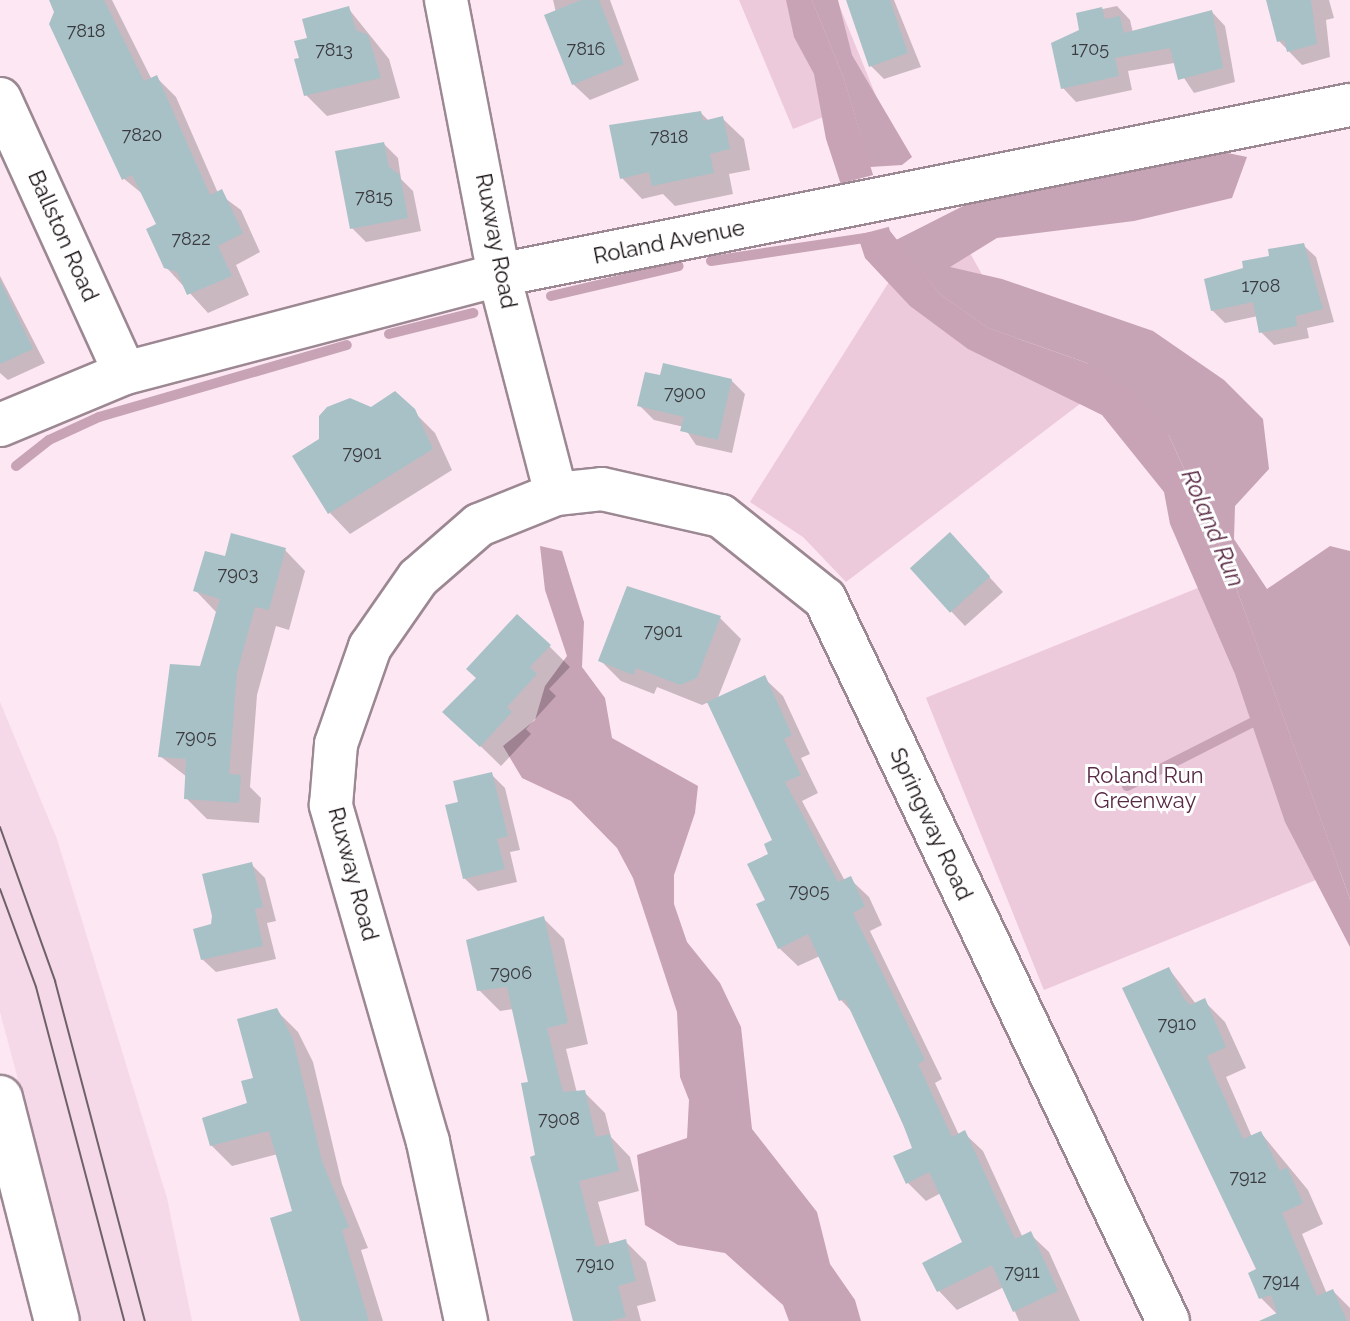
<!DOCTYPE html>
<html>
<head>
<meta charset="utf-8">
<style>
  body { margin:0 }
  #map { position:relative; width:1350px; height:1321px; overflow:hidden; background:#fde7f2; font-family:Raleway,sans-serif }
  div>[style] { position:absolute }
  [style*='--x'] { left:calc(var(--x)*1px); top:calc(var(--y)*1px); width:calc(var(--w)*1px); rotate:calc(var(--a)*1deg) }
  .built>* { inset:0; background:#f6d9e8 }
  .green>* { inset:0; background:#ecc9db; transform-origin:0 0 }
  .forest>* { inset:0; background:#c7a3b6 }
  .water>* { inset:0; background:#c7a3b5 }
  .pier>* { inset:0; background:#fde7f2; transform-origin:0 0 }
  .shadow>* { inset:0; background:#0003 }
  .stream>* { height:10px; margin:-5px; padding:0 5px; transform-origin:5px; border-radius:5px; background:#c7a3b5 }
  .building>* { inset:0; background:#a8c1c6; transform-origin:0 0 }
  .roads { filter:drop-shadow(2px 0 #9c8892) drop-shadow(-2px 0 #9c8892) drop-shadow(0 2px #9c8892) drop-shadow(0 -2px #9c8892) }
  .minor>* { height:42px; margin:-21px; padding:0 21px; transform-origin:21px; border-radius:21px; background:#fff }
  .tertiary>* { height:44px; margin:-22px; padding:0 22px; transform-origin:22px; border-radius:22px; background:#fff }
  .tram>* { height:2px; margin:-1px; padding:0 1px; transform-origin:1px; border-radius:1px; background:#6f6168 }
  span { translate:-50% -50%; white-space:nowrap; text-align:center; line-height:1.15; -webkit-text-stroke:6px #fff; paint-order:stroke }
  .number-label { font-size:18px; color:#3a3b3f }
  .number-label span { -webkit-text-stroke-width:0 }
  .street-label { font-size:22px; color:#160e12 }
  .park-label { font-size:22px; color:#582944 }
  .water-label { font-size:24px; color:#582944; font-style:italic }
</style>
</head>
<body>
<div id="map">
  <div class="built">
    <i style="clip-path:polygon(0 702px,57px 839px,167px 1198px,192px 1321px,82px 1321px,0 1012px)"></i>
  </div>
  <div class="green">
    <i style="clip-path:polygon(739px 0,837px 0,876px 96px,793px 129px)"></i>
    <i style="clip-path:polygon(960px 235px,1024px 350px,1093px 394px,846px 582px,803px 537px,750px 502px,911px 247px)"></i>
    <i style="left:1230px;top:575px;width:315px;height:328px;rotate:68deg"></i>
  </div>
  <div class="forest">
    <i style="clip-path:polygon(812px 0,838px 0,852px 55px,912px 157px,902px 165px,870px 167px,844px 79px)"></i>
    <i style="clip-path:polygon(1223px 152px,1247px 157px,1232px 198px,1134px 221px,997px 238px,950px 267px,1002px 279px,1153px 331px,1224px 380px,1263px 419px,1269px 469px,1235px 506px,1234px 539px,1267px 589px,1330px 546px,1350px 551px,1350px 899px,1224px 555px,1169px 436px,1087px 363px,988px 328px,940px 294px,896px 240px,975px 200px)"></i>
    <i style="clip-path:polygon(540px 546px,562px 551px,584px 622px,582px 667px,605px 698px,612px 738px,698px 786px,695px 813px,674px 875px,674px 904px,687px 942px,720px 983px,741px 1027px,752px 1129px,817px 1212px,830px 1264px,855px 1300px,861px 1321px,789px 1321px,783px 1305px,725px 1253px,678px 1245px,645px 1225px,637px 1155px,687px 1138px,689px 1100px,680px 1077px,677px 1012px,633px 878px,617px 848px,571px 801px,522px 778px,503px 746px,535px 720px,545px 686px,567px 656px,545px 590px)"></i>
  </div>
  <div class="water">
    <i style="clip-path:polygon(786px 0,812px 0,844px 79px,890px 231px,940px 294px,988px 328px,1087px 363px,1136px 395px,1169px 436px,1224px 555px,1350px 899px,1350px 947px,1285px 822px,1235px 674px,1170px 524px,1164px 492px,1102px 415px,968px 349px,910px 306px,865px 258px,826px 139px,814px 74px,794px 37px)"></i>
  </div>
  <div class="pier">
    <i style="left:877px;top:174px;width:54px;height:39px;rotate:75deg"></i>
  </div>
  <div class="shadow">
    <i style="clip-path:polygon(51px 0,112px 0,152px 80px,157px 78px,176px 97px,218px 193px,241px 210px,260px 252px,236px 265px,249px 295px,208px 313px,166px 267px,158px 225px,145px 196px,123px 178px)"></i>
    <i style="clip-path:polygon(553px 0,610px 0,639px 80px,590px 100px,573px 84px)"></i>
    <i style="clip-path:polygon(848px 0,894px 0,921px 67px,884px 79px,871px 66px)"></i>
    <i style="clip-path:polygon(1268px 0,1329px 0,1334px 18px,1326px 20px,1330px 57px,1302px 65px,1279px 41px)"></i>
    <i style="clip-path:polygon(1117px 6px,1130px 20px,1133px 33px,1212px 12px,1225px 26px,1235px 82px,1194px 93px,1174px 63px,1128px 71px,1132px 90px,1076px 102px,1063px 88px,1082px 31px,1078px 14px)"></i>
    <i style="clip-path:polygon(348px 8px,389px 59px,400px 98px,327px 116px,306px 95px,302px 60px,309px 39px)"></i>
    <i style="clip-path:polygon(701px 113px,709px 121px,723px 119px,744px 139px,750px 170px,729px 174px,733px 194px,675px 206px,663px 194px,642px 199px,622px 178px)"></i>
    <i style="clip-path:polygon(384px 144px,398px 158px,401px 179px,413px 191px,421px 231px,366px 242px,352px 228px)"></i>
    <i style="clip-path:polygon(1303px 245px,1316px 257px,1334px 322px,1307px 328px,1309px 338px,1274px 345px,1261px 332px,1258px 316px,1225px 323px,1212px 310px,1246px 269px)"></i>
    <i style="clip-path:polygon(0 276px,45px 363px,8px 380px,0 373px)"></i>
    <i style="clip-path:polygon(731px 380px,745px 394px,732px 453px,696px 445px,684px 427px,654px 420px,640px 406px)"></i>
    <i style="clip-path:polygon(371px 409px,413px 411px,435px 433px,452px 470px,350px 534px,330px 513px)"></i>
    <i style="clip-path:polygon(964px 549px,1003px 592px,965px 626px,912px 570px)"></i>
    <i style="clip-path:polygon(285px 550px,305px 571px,289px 630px,276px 626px,257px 695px,250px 787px,261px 798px,259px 823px,207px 819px,186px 798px,187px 777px,160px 756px,201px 668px,216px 612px,196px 591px,226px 559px)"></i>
    <i style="clip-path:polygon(681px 603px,720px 618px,741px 639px,717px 700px,764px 678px,783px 696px,810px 754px,801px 758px,818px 793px,802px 801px,845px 881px,850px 879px,869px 897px,882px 925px,870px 931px,942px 1079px,935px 1083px,959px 1135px,964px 1133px,983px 1151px,1023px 1238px,1030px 1234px,1049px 1252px,1080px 1321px,1019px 1321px,1004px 1287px,957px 1310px,939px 1291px,925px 1264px,965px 1243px,941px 1193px,926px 1201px,907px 1182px,914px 1149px,853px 1013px,841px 1000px,820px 956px,798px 966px,779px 948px,767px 901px,774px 841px,709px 702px,702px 705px,657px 687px,654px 694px,621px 681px,600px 660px)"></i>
    <i style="clip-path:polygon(549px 646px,570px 667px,549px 689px,556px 696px,526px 729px,531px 734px,501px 766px,466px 732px,478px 678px)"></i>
    <i style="clip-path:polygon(491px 774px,505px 788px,520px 850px,510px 852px,517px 882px,478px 891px,464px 878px,460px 803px)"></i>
    <i style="clip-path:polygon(251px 864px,265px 878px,276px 921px,267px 923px,276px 959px,216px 972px,202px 959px,213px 926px)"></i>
    <i style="clip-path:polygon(543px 918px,564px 939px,588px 1044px,566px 1049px,577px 1093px,584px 1092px,605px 1113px,611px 1137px,630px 1157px,639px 1191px,598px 1202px,610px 1245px,625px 1241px,646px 1262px,656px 1301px,637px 1306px,641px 1321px,576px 1321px,538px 1157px,531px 1083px,514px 1009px,500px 1011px,479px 990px)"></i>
    <i style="clip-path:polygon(1169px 969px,1196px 1004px,1204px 1001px,1225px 1022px,1246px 1068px,1226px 1077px,1252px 1137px,1261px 1133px,1308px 1190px,1323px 1224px,1302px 1234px,1327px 1294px,1333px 1291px,1350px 1308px,1350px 1321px,1284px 1321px,1261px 1298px,1259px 1270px)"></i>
    <i style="clip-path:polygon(277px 1011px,298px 1032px,313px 1062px,342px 1184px,368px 1248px,361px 1250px,383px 1321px,300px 1321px,272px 1220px,295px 1212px,278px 1154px,232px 1166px,211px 1145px,249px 1104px)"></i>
  </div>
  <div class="stream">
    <i style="--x:711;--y:261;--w:163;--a:-8.5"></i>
    <i style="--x:551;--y:296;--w:131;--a:-13.2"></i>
    <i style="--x:389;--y:334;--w:87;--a:-14"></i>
    <i style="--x:16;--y:466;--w:42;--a:-38.2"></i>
    <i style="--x:49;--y:440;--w:55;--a:-24.7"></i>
    <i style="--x:99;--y:417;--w:258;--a:-16.2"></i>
    <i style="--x:1127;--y:786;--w:150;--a:-26.9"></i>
  </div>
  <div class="building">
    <i style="clip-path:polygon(49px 0,104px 0,144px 81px,157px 75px,210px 195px,222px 189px,243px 233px,218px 246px,232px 276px,187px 295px,177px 272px,164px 268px,146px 229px,156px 224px,132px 175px,122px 180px,49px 24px,54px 12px)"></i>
    <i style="clip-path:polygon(581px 0,599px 0,624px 64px,572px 85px,544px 15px)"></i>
    <i style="clip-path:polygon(846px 0,890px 0,908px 53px,869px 67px)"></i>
    <i style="clip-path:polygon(1266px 0,1311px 0,1317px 44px,1287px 52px,1284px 40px,1277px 42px)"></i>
    <i style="clip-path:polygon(349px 6px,356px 30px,368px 35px,381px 78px,304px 96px,294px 59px,299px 58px,294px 41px,307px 38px,302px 19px)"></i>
    <i style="clip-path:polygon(1102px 7px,1105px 19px,1120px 16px,1124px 33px,1212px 10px,1223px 68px,1178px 80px,1170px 48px,1115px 58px,1119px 76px,1061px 89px,1051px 43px,1079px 30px,1076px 13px)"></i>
    <i style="clip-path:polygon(701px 111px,703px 121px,723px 116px,730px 149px,710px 154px,714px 173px,652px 186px,649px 172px,620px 179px,609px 125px)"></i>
    <i style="clip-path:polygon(384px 142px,389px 167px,400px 175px,408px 218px,350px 229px,335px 151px)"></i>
    <i style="clip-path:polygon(1304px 243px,1323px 309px,1296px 316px,1297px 326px,1259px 333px,1253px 302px,1211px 311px,1204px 279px,1243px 268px,1242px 261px,1269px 256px,1268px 249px)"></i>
    <i style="clip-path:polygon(0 280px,33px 349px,0 364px)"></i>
    <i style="clip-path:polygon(663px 363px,732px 379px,718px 440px,680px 431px,684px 417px,637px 406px,645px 372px,660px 375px)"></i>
    <i style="clip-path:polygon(395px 391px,415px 409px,433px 449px,328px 514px,292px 456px,319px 439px,319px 416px,327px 407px,350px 398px,371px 407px)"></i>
    <i style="left:950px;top:532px;width:60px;height:54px;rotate:48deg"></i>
    <i style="clip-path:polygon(231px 533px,286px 548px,269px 610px,255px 607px,237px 673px,229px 774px,241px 775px,239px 803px,184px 799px,186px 759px,158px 757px,170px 664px,200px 666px,220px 599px,193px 591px,205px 551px,225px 556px)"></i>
    <i style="clip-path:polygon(627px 586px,721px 616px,697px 678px,680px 685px,636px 668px,633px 675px,598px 661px)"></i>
    <i style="clip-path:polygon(517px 614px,551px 645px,530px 667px,537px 674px,507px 707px,512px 712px,480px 747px,442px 712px,476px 678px,466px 669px)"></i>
    <i style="clip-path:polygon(765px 675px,792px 735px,784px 739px,801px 775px,785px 782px,838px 882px,851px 876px,865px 906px,853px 913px,925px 1060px,918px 1064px,952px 1137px,965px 1130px,1015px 1239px,1031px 1231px,1058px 1291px,1013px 1312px,992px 1265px,937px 1292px,922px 1263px,962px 1242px,929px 1172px,906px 1184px,893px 1156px,912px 1148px,903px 1124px,845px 999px,839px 1001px,808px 934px,778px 949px,756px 904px,765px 900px,747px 864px,768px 854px,764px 844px,772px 840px,707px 702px)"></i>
    <i style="clip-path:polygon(492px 772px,508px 836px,497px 839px,505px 869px,463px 879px,445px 805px,458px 802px,453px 781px)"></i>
    <i style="clip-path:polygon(252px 862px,263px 907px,255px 909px,263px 946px,201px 960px,193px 929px,211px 924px,212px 916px,202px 874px)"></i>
    <i style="clip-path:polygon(544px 916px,568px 1023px,547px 1028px,563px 1092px,585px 1090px,596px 1137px,610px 1134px,619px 1171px,579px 1181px,596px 1247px,626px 1239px,636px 1281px,618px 1286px,626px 1317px,610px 1321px,573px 1321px,530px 1157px,535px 1155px,521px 1083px,528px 1082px,507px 987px,477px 991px,466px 940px)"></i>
    <i style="clip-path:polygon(1169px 967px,1184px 999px,1190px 1005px,1205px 998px,1226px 1047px,1207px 1056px,1213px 1072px,1243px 1139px,1261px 1131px,1280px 1171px,1287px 1167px,1303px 1203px,1282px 1213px,1317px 1296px,1333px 1289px,1347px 1321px,1259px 1321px,1277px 1313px,1271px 1295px,1259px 1299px,1248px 1273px,1256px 1269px,1122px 988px)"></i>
    <i style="clip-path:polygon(277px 1008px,293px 1039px,322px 1161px,349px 1227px,342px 1230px,369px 1321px,301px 1321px,270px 1218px,292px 1211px,269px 1131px,210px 1146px,202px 1118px,247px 1103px,241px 1081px,253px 1078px,237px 1019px)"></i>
  </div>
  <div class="roads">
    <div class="minor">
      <i style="--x:446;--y:0;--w:280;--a:79.1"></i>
      <i style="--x:499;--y:275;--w:226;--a:75.4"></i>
      <i style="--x:0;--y:99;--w:301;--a:65.5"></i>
      <i style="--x:0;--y:425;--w:135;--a:-22.6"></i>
      <i style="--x:125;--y:373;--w:387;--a:-14.7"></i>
      <i style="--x:499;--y:275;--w:868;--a:-11.3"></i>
      <i style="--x:466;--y:1321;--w:183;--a:-102"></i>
      <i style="--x:428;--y:1142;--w:351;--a:-106.1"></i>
      <i style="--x:331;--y:805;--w:61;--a:-85.3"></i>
      <i style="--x:336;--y:744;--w:103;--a:-70.7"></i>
      <i style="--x:370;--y:647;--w:84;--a:-55.2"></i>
      <i style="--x:418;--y:578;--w:81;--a:-41"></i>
      <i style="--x:479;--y:525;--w:83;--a:-21.9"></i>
      <i style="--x:556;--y:494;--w:46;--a:-6.2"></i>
      <i style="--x:602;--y:489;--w:122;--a:12.8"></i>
      <i style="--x:721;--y:516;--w:133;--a:38.6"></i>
      <i style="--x:825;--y:599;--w:799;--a:64.59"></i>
    </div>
    <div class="tertiary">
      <i style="--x:0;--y:1098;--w:230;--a:75.7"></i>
    </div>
  </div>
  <div class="tram">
    <i style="--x:0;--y:827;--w:164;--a:70.3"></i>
    <i style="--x:55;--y:981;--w:352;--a:75.2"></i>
    <i style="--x:0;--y:889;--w:104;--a:69.8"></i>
    <i style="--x:36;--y:987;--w:345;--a:75.2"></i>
  </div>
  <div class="number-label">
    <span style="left:86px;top:31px">7818</span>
    <span style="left:586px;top:49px">7816</span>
    <span style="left:1090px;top:49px">1705</span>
    <span style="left:334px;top:50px">7813</span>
    <span style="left:142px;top:135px">7820</span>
    <span style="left:669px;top:137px">7818</span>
    <span style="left:374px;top:197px">7815</span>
    <span style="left:191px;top:239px">7822</span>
    <span style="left:1261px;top:286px">1708</span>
    <span style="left:685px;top:393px">7900</span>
    <span style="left:362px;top:453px">7901</span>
    <span style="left:238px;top:574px">7903</span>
    <span style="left:663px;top:631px">7901</span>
    <span style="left:196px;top:737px">7905</span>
    <span style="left:809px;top:891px">7905</span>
    <span style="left:511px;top:973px">7906</span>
    <span style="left:1177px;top:1024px">7910</span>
    <span style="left:559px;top:1119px">7908</span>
    <span style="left:1248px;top:1177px">7912</span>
    <span style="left:595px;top:1264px">7910</span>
    <span style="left:1022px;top:1272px">7911</span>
    <span style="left:1281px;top:1281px">7914</span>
  </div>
  <div class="street-label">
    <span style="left:63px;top:236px;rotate:66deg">Ballston Road</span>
    <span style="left:496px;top:241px;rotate:79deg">Ruxway Road</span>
    <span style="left:669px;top:242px;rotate:-11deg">Roland Avenue</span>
    <span style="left:931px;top:824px;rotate:65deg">Springway Road</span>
    <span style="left:353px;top:874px;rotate:75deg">Ruxway Road</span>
  </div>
  <div class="park-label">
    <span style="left:1145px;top:788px">Roland Run<br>Greenway</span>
  </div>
  <div class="water-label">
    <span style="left:1213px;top:528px;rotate:67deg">Roland Run</span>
  </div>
</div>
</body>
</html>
